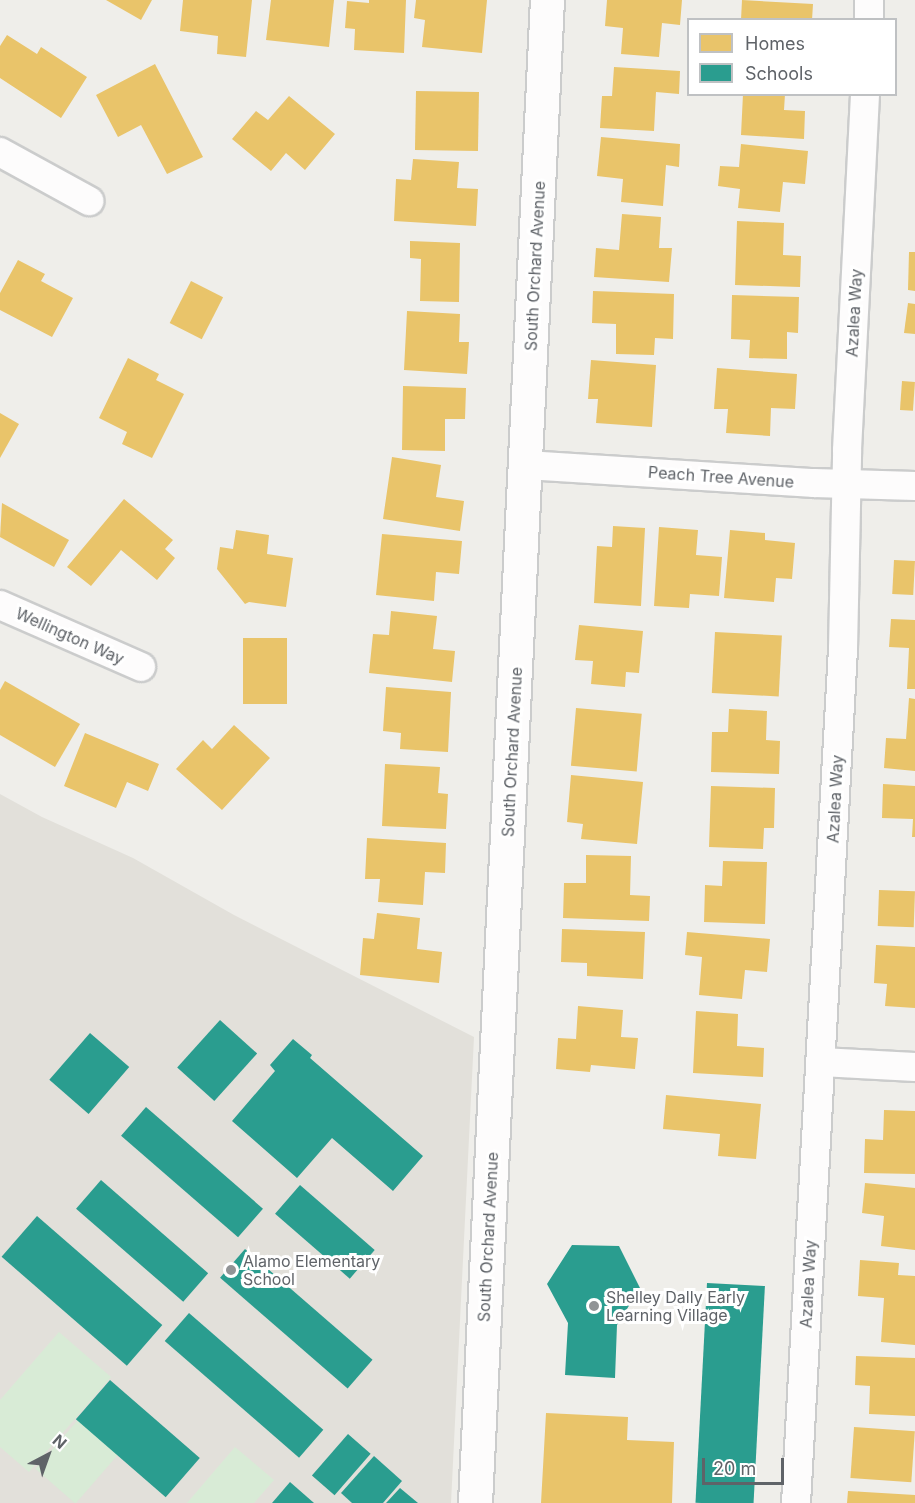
<!DOCTYPE html>
<html>
<head>
<meta charset="utf-8">
<style>
  body { margin:0 }
  #map { position:relative; width:915px; height:1503px; overflow:hidden; background:#efeeea; font-family:Inter,sans-serif }
  div>[style] { position:absolute }
  [style*='--x'] { left:calc(var(--x)*1px); top:calc(var(--y)*1px); width:calc(var(--w)*1px); rotate:calc(var(--a)*1deg) }
  .education>* { inset:0; background:#e2e0da }
  .green>* { inset:0; background:#d8ebd6; transform-origin:0 0 }
  .homes>* { inset:0; background:#e9c46a; transform-origin:0 0 }
  .schools>* { inset:0; background:#2a9d8f; transform-origin:0 0 }
  .roads { filter:drop-shadow(2px 0 #cbcccc) drop-shadow(-2px 0 #cbcccc) drop-shadow(0 2px #cbcccc) drop-shadow(0 -2px #cbcccc) }
  .minor>* { height:28px; margin:-14px; padding:0 14px; transform-origin:14px; border-radius:14px; background:#fdfcfc }
  .tertiary>* { height:33px; margin:-16.5px; padding:0 16.5px; transform-origin:16.5px; border-radius:16.5px; background:#fdfcfc }
  .dots>* { width:16px; height:16px; translate:-50% -50%; box-sizing:border-box; border:3px solid #fff; border-radius:50% }
  span { translate:-50% -50%; white-space:nowrap; text-align:center; line-height:1.15; -webkit-text-stroke:6px #fff; paint-order:stroke }
  .street-label { font-size:16px; color:#5f6368 }
  .poi-label { font-size:16px; color:#5f6368 }
  .left { translate:0 -50%; text-align:left }
  .legend { position:absolute; left:687px; top:18px; width:210px; height:78px; box-sizing:border-box; background:#fff; border:2px solid #bfc1c3; margin:0; padding:8px 10px; list-style:none; font-size:18px; color:#5f6368 }
  .legend li { display:flex; align-items:center; gap:12px; height:30px }
  .legend b { width:30px; border:2px solid #bfc1c3 }
  .north { position:absolute; left:18px; top:1425px; width:60px; height:60px; -webkit-text-stroke:4px #fff; paint-order:stroke; rotate:41deg; font-size:16px; font-weight:700; line-height:24px; text-align:center; color:#5f6368 }
  .north::after { content:''; display:block; margin:auto; width:21px; height:27px; background:#5f6368; clip-path:polygon(50% 0,100% 100%,50% 72%,0 100%) }
  .scale { position:absolute; left:702px; top:1458px; width:82px; height:27px; box-sizing:border-box; border:3px solid #5f6368; border-top:0; padding-left:8px; font-size:18px; line-height:21px; white-space:nowrap; color:#5f6368; -webkit-text-stroke:4px #fff; paint-order:stroke }
</style>
</head>
<body>
<div id="map">
  <div class="education">
    <i style="clip-path:polygon(0 794px,42px 817px,133px 858px,234px 915px,474px 1037px,451px 1503px,0 1503px)"></i>
  </div>
  <div class="green">
    <i style="clip-path:polygon(59px 1332px,111px 1377px,29px 1472px,0 1447px,0 1400px)"></i>
    <i style="left:84px;top:1413px;width:53px;height:74px;rotate:41deg"></i>
    <i style="clip-path:polygon(235px 1447px,274px 1480px,254px 1503px,187px 1503px)"></i>
  </div>
  <div class="homes">
    <i style="clip-path:polygon(106px 0,152px 0,141px 20px)"></i>
    <i style="clip-path:polygon(183px 0,252px 0,246px 57px,217px 54px,218px 36px,180px 31px)"></i>
    <i style="clip-path:polygon(271px 0,334px 0,329px 47px,266px 40px)"></i>
    <i style="clip-path:polygon(369px 0,406px 0,404px 53px,354px 50px,355px 29px,345px 28px,347px 1px,369px 3px)"></i>
    <i style="clip-path:polygon(416px 0,487px 0,482px 53px,422px 47px,425px 20px,414px 18px)"></i>
    <i style="clip-path:polygon(607px 0,682px 0,680px 25px,662px 23px,659px 57px,621px 54px,623px 28px,605px 26px)"></i>
    <i style="clip-path:polygon(742px 0,813px 4px,812px 20px,741px 20px)"></i>
    <i style="clip-path:polygon(7px 35px,37px 54px,41px 47px,87px 77px,61px 118px,0 78px,0 46px)"></i>
    <i style="clip-path:polygon(155px 64px,203px 157px,167px 174px,141px 125px,118px 137px,96px 95px)"></i>
    <i style="clip-path:polygon(614px 67px,680px 71px,679px 94px,656px 92px,654px 131px,600px 128px,602px 96px,612px 96px)"></i>
    <i style="left:416px;top:91px;width:63px;height:59px;rotate:1deg"></i>
    <i style="clip-path:polygon(743px 94px,785px 94px,784px 110px,805px 111px,804px 139px,741px 135px)"></i>
    <i style="clip-path:polygon(289px 96px,335px 134px,305px 170px,286px 153px,271px 171px,232px 139px,256px 111px,268px 120px)"></i>
    <i style="clip-path:polygon(601px 137px,680px 144px,679px 167px,666px 165px,663px 206px,621px 202px,623px 179px,597px 176px)"></i>
    <i style="clip-path:polygon(741px 144px,808px 151px,805px 184px,783px 182px,780px 212px,738px 208px,740px 189px,718px 186px,720px 166px,739px 167px)"></i>
    <i style="clip-path:polygon(413px 159px,459px 162px,457px 188px,478px 189px,476px 226px,394px 221px,396px 179px,411px 180px)"></i>
    <i style="clip-path:polygon(622px 214px,661px 217px,659px 248px,672px 248px,669px 282px,594px 277px,596px 248px,619px 250px)"></i>
    <i style="clip-path:polygon(737px 221px,784px 223px,783px 255px,801px 256px,800px 287px,735px 285px)"></i>
    <i style="clip-path:polygon(410px 241px,460px 243px,459px 302px,420px 301px,421px 259px,410px 258px)"></i>
    <i style="clip-path:polygon(909px 252px,915px 252px,915px 291px,908px 290px)"></i>
    <i style="clip-path:polygon(18px 260px,45px 274px,41px 281px,73px 298px,52px 337px,0 310px,0 293px)"></i>
    <i style="left:191px;top:281px;width:36px;height:47px;rotate:27deg"></i>
    <i style="clip-path:polygon(593px 291px,674px 294px,673px 339px,655px 338px,654px 355px,616px 354px,616px 324px,592px 323px)"></i>
    <i style="clip-path:polygon(732px 295px,799px 297px,798px 333px,787px 332px,787px 359px,749px 358px,750px 340px,731px 339px)"></i>
    <i style="clip-path:polygon(908px 303px,915px 304px,915px 334px,904px 333px)"></i>
    <i style="clip-path:polygon(407px 311px,460px 314px,459px 342px,469px 342px,467px 374px,404px 370px)"></i>
    <i style="clip-path:polygon(128px 358px,159px 374px,156px 380px,184px 394px,152px 458px,122px 444px,127px 432px,99px 418px)"></i>
    <i style="clip-path:polygon(591px 360px,656px 365px,652px 427px,596px 423px,598px 399px,588px 399px)"></i>
    <i style="clip-path:polygon(717px 368px,797px 374px,795px 409px,771px 408px,770px 436px,726px 433px,728px 409px,714px 409px)"></i>
    <i style="left:902px;top:381px;width:13px;height:29px;rotate:4deg"></i>
    <i style="clip-path:polygon(403px 386px,466px 388px,465px 419px,445px 419px,445px 451px,402px 450px)"></i>
    <i style="clip-path:polygon(0 413px,19px 424px,0 458px)"></i>
    <i style="clip-path:polygon(392px 457px,441px 465px,436px 497px,464px 501px,460px 531px,383px 519px)"></i>
    <i style="clip-path:polygon(124px 499px,173px 540px,165px 549px,175px 558px,157px 580px,121px 550px,91px 586px,67px 567px)"></i>
    <i style="clip-path:polygon(2px 503px,69px 540px,54px 567px,0 537px)"></i>
    <i style="clip-path:polygon(613px 526px,645px 528px,641px 606px,594px 603px,597px 546px,612px 547px)"></i>
    <i style="clip-path:polygon(659px 527px,698px 530px,696px 555px,722px 557px,719px 596px,690px 594px,689px 608px,654px 606px)"></i>
    <i style="clip-path:polygon(236px 530px,269px 535px,267px 554px,293px 558px,286px 607px,249px 602px,245px 604px,217px 569px,220px 547px,233px 549px)"></i>
    <i style="clip-path:polygon(730px 530px,765px 533px,765px 540px,795px 543px,792px 579px,776px 578px,774px 602px,724px 598px)"></i>
    <i style="clip-path:polygon(382px 534px,462px 541px,459px 574px,436px 572px,434px 601px,376px 595px)"></i>
    <i style="left:894px;top:560px;width:21px;height:34px;rotate:3deg"></i>
    <i style="clip-path:polygon(391px 611px,437px 616px,433px 649px,455px 651px,452px 682px,369px 673px,373px 634px,389px 635px)"></i>
    <i style="clip-path:polygon(891px 619px,915px 620px,915px 689px,907px 689px,909px 648px,889px 647px)"></i>
    <i style="clip-path:polygon(579px 625px,643px 631px,639px 673px,626px 672px,625px 687px,591px 684px,593px 661px,575px 660px)"></i>
    <i style="left:715px;top:632px;width:67px;height:61px;rotate:3deg"></i>
    <i style="left:243px;top:638px;width:44px;height:66px"></i>
    <i style="clip-path:polygon(5px 681px,80px 724px,55px 767px,0 735px,0 690px)"></i>
    <i style="clip-path:polygon(386px 687px,451px 692px,448px 752px,400px 749px,401px 733px,383px 731px)"></i>
    <i style="clip-path:polygon(909px 698px,915px 699px,915px 771px,884px 768px,886px 738px,906px 739px)"></i>
    <i style="left:576px;top:708px;width:66px;height:58px;rotate:5deg"></i>
    <i style="clip-path:polygon(729px 709px,767px 711px,766px 740px,780px 741px,779px 774px,711px 772px,712px 732px,728px 732px)"></i>
    <i style="clip-path:polygon(234px 725px,270px 758px,222px 810px,176px 769px,203px 740px,212px 749px)"></i>
    <i style="clip-path:polygon(85px 733px,159px 764px,148px 791px,127px 782px,116px 808px,64px 786px)"></i>
    <i style="clip-path:polygon(385px 764px,440px 767px,438px 793px,448px 794px,446px 829px,382px 826px)"></i>
    <i style="clip-path:polygon(571px 775px,643px 782px,637px 844px,581px 839px,583px 824px,567px 822px)"></i>
    <i style="clip-path:polygon(883px 784px,915px 786px,915px 837px,912px 837px,913px 819px,882px 818px)"></i>
    <i style="clip-path:polygon(711px 786px,775px 788px,774px 828px,764px 828px,763px 849px,709px 847px)"></i>
    <i style="clip-path:polygon(367px 838px,446px 843px,445px 873px,425px 872px,423px 905px,378px 902px,380px 879px,365px 879px)"></i>
    <i style="clip-path:polygon(586px 855px,631px 856px,630px 895px,650px 896px,649px 921px,563px 918px,564px 883px,586px 883px)"></i>
    <i style="clip-path:polygon(723px 861px,767px 862px,765px 924px,704px 922px,705px 885px,722px 886px)"></i>
    <i style="left:879px;top:890px;width:36px;height:36px;rotate:2deg"></i>
    <i style="clip-path:polygon(377px 913px,420px 918px,417px 949px,442px 952px,439px 983px,360px 975px,363px 938px,374px 939px)"></i>
    <i style="clip-path:polygon(562px 929px,645px 932px,643px 979px,587px 976px,587px 963px,561px 962px)"></i>
    <i style="clip-path:polygon(687px 932px,770px 939px,767px 972px,745px 970px,742px 999px,699px 995px,702px 957px,685px 955px)"></i>
    <i style="clip-path:polygon(876px 945px,915px 947px,915px 1008px,885px 1006px,887px 984px,874px 983px)"></i>
    <i style="clip-path:polygon(578px 1006px,623px 1010px,621px 1037px,638px 1038px,635px 1069px,591px 1065px,590px 1072px,556px 1069px,558px 1038px,576px 1039px)"></i>
    <i style="clip-path:polygon(696px 1011px,738px 1014px,737px 1046px,764px 1048px,763px 1077px,693px 1073px)"></i>
    <i style="clip-path:polygon(666px 1095px,761px 1104px,756px 1159px,718px 1156px,720px 1134px,663px 1129px)"></i>
    <i style="clip-path:polygon(884px 1110px,915px 1111px,915px 1174px,864px 1173px,865px 1139px,883px 1140px)"></i>
    <i style="clip-path:polygon(865px 1183px,915px 1188px,915px 1250px,881px 1246px,884px 1216px,862px 1213px)"></i>
    <i style="clip-path:polygon(860px 1260px,899px 1263px,898px 1275px,915px 1276px,915px 1345px,881px 1342px,884px 1298px,858px 1296px)"></i>
    <i style="clip-path:polygon(856px 1356px,915px 1358px,915px 1416px,869px 1414px,870px 1386px,855px 1385px)"></i>
    <i style="clip-path:polygon(546px 1413px,628px 1417px,627px 1440px,674px 1442px,672px 1503px,541px 1503px)"></i>
    <i style="left:854px;top:1427px;width:61px;height:51px;rotate:4deg"></i>
    <i style="clip-path:polygon(848px 1491px,915px 1495px,915px 1503px,847px 1503px)"></i>
  </div>
  <div class="schools">
    <i style="left:220px;top:1020px;width:50px;height:64px;rotate:42deg"></i>
    <i style="left:90px;top:1033px;width:52px;height:62px;rotate:41deg"></i>
    <i style="clip-path:polygon(293px 1039px,312px 1055px,310px 1058px,423px 1156px,393px 1191px,332px 1138px,297px 1178px,232px 1121px,275px 1071px,270px 1065px)"></i>
    <i style="left:146px;top:1107px;width:155px;height:38px;rotate:41deg"></i>
    <i style="left:101px;top:1180px;width:142px;height:38px;rotate:41deg"></i>
    <i style="left:300px;top:1185px;width:99px;height:38px;rotate:41deg"></i>
    <i style="left:37px;top:1216px;width:166px;height:54px;rotate:41deg"></i>
    <i style="clip-path:polygon(572px 1245px,619px 1246px,640px 1288px,617px 1325px,615px 1378px,565px 1375px,568px 1323px,547px 1284px)"></i>
    <i style="left:245px;top:1249px;width:169px;height:38px;rotate:41deg"></i>
    <i style="left:707px;top:1283px;width:58px;height:220px;rotate:3deg"></i>
    <i style="left:189px;top:1313px;width:178px;height:37px;rotate:41deg"></i>
    <i style="left:110px;top:1380px;width:119px;height:52px;rotate:41deg"></i>
    <i style="left:348px;top:1434px;width:30px;height:55px;rotate:41deg"></i>
    <i style="clip-path:polygon(374px 1456px,402px 1481px,383px 1503px,352px 1503px,341px 1493px)"></i>
    <i style="clip-path:polygon(290px 1482px,314px 1503px,272px 1503px)"></i>
    <i style="clip-path:polygon(400px 1488px,418px 1503px,386px 1503px)"></i>
  </div>
  <div class="roads">
    <div class="minor">
      <i style="--x:869;--y:20;--w:20;--a:-90"></i>
      <i style="--x:0;--y:152;--w:102;--a:28.8"></i>
      <i style="--x:526;--y:465;--w:289;--a:3.6"></i>
      <i style="--x:814;--y:483;--w:101;--a:1.7"></i>
      <i style="--x:0;--y:605;--w:154;--a:23.7"></i>
      <i style="--x:821;--y:1062;--w:94;--a:3"></i>
      <i style="--x:796;--y:1503;--w:855;--a:-86.85"></i>
      <i style="--x:843;--y:649;--w:199;--a:-88.8"></i>
      <i style="--x:847;--y:450;--w:356;--a:-87.1"></i>
    </div>
    <div class="tertiary">
      <i style="--x:475;--y:1503;--w:1505;--a:-87.26"></i>
    </div>
  </div>
  <div class="dots">
    <i style="left:231px;top:1270px;background:#919496"></i>
    <i style="left:594px;top:1306px;background:#919496"></i>
  </div>
  <div class="street-label">
    <span style="left:535px;top:266px;rotate:-87deg">South Orchard Avenue</span>
    <span style="left:854px;top:313px;rotate:-87deg">Azalea Way</span>
    <span style="left:721px;top:477px;rotate:4deg">Peach Tree Avenue</span>
    <span style="left:70px;top:636px;rotate:24deg">Wellington Way</span>
    <span style="left:512px;top:752px;rotate:-87deg">South Orchard Avenue</span>
    <span style="left:835px;top:799px;rotate:-87deg">Azalea Way</span>
    <span style="left:488px;top:1237px;rotate:-87deg">South Orchard Avenue</span>
    <span style="left:808px;top:1284px;rotate:-87deg">Azalea Way</span>
  </div>
  <div class="poi-label">
    <span class="left" style="left:243px;top:1270px">Alamo Elementary<br>School</span>
    <span class="left" style="left:606px;top:1306px">Shelley Dally Early<br>Learning Village</span>
  </div>
  <ul class="legend">
  <li><b style="height:16px;background:#e9c46a"></b>Homes</li>
  <li><b style="height:16px;background:#2a9d8f"></b>Schools</li>
  </ul>
  <div class="north">N</div>
  <div class="scale">20 m</div>
</div>
</body>
</html>
